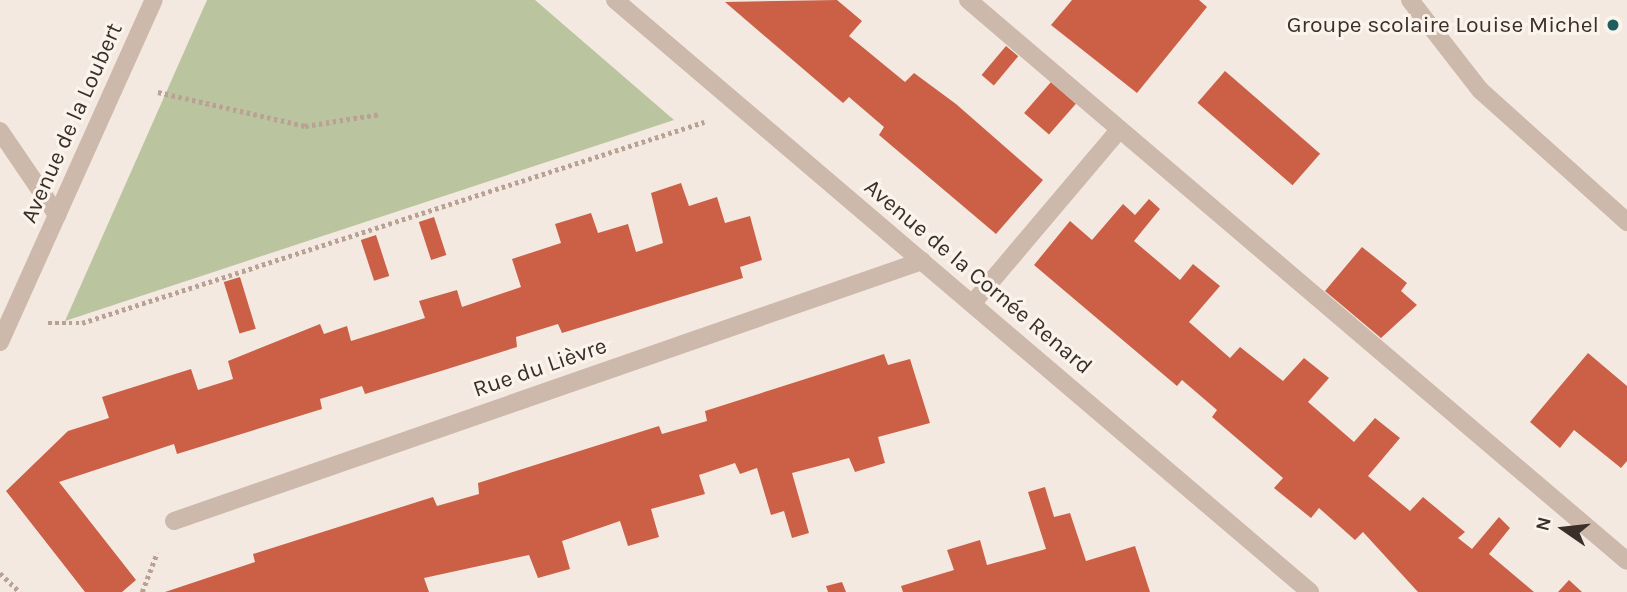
<!DOCTYPE html>
<html>
<head>
<meta charset="utf-8">
<style>
  body { margin:0 }
  #map { position:relative; width:1627px; height:592px; overflow:hidden; background:#f4e9e0; font-family:Karla,sans-serif }
  div>[style] { position:absolute }
  [style*='--x'] { left:calc(var(--x)*1px); top:calc(var(--y)*1px); width:calc(var(--w)*1px); rotate:calc(var(--a)*1deg) }
  .green>* { inset:0; background:#bac49e }
  .building>* { inset:0; background:#cb6047; transform-origin:0 0 }
  .path>* { height:4.5px; margin-top:-2.25px; transform-origin:0; background:repeating-linear-gradient(90deg,#b9a295 0 3.5px,transparent 0 7px) }
  .minor>* { height:18px; margin:-9px; padding:0 9px; transform-origin:9px; border-radius:9px; background:#cdb9ab }
  .dots>* { width:19px; height:19px; translate:-50% -50%; box-sizing:border-box; border:4px solid #fbf4ed; border-radius:50% }
  span { translate:-50% -50%; white-space:nowrap; text-align:center; line-height:1.15; -webkit-text-stroke:6px #fbf4ed; paint-order:stroke }
  .poi-label { font-size:23px; color:#3b2f2a }
  .right { translate:-100% -50%; text-align:right }
  .street-label { font-size:23px; color:#3b2f2a }
  .north { position:absolute; left:1529px; top:494px; width:70px; height:70px; -webkit-text-stroke:5px #fbf4ed; paint-order:stroke; rotate:284deg; font-size:19px; font-weight:700; line-height:28px; text-align:center; color:#3b2f2a }
  .north::after { content:''; display:block; margin:auto; width:24px; height:32px; background:#3b2f2a; clip-path:polygon(50% 0,100% 100%,50% 72%,0 100%) }
</style>
</head>
<body>
<div id="map">
  <div class="green">
    <i style="clip-path:polygon(207px 0,535px 0,674px 120px,65px 321px)"></i>
  </div>
  <div class="building">
    <i style="clip-path:polygon(837px 0,862px 21px,849px 36px,905px 82px,914px 73px,956px 104px,1043px 180px,996px 234px,879px 135px,884px 127px,849px 97px,843px 103px,725px 2px)"></i>
    <i style="clip-path:polygon(1072px 0,1199px 0,1207px 7px,1137px 93px,1051px 25px)"></i>
    <i style="left:1006px;top:46px;width:16px;height:38px;rotate:40deg"></i>
    <i style="left:1225px;top:71px;width:126px;height:42px;rotate:41deg"></i>
    <i style="left:1051px;top:82px;width:33px;height:41px;rotate:41deg"></i>
    <i style="clip-path:polygon(681px 183px,689px 206px,717px 197px,725px 223px,750px 216px,762px 260px,740px 267px,743px 278px,562px 333px,558px 324px,516px 337px,517px 347px,441px 371px,365px 394px,362px 386px,320px 399px,322px 409px,177px 454px,174px 444px,59px 482px,136px 580px,122px 592px,85px 592px,6px 491px,68px 431px,109px 418px,102px 397px,191px 369px,198px 390px,233px 379px,228px 361px,320px 324px,324px 334px,347px 326px,351px 341px,425px 318px,419px 301px,457px 290px,462px 307px,521px 287px,512px 259px,561px 243px,555px 224px,591px 213px,598px 233px,628px 224px,636px 252px,663px 243px,651px 193px)"></i>
    <i style="clip-path:polygon(1149px 199px,1160px 209px,1134px 241px,1180px 280px,1193px 264px,1220px 286px,1189px 322px,1230px 358px,1240px 347px,1283px 381px,1304px 358px,1329px 378px,1308px 402px,1354px 442px,1375px 418px,1400px 438px,1368px 476px,1410px 511px,1423px 497px,1465px 532px,1458px 538px,1472px 549px,1499px 517px,1510px 528px,1489px 554px,1534px 592px,1418px 592px,1363px 532px,1355px 540px,1319px 508px,1311px 518px,1274px 488px,1283px 478px,1212px 417px,1217px 410px,1182px 380px,1177px 386px,1034px 265px,1070px 221px,1092px 240px,1123px 204px,1135px 215px)"></i>
    <i style="left:434px;top:217px;width:40px;height:16px;rotate:72deg"></i>
    <i style="left:376px;top:235px;width:43px;height:16px;rotate:72deg"></i>
    <i style="clip-path:polygon(1362px 247px,1407px 283px,1401px 291px,1417px 305px,1381px 338px,1325px 291px)"></i>
    <i style="left:240px;top:277px;width:54px;height:17px;rotate:73deg"></i>
    <i style="clip-path:polygon(1588px 353px,1627px 386px,1627px 461px,1621px 468px,1574px 430px,1560px 448px,1530px 422px)"></i>
    <i style="clip-path:polygon(884px 354px,888px 365px,910px 359px,930px 423px,878px 437px,885px 463px,855px 472px,849px 458px,792px 473px,809px 533px,792px 538px,784px 511px,771px 515px,757px 468px,740px 474px,735px 463px,699px 475px,705px 494px,651px 509px,659px 537px,628px 546px,620px 521px,562px 541px,570px 569px,538px 578px,529px 555px,424px 578px,429px 592px,165px 592px,255px 562px,253px 554px,433px 497px,437px 506px,479px 494px,478px 483px,659px 426px,662px 434px,707px 421px,705px 411px)"></i>
    <i style="clip-path:polygon(1045px 487px,1054px 517px,1070px 513px,1086px 561px,1135px 546px,1150px 592px,903px 592px,901px 586px,954px 570px,947px 550px,980px 540px,987px 565px,1046px 549px,1028px 492px)"></i>
    <i style="clip-path:polygon(1569px 580px,1582px 592px,1558px 592px)"></i>
    <i style="clip-path:polygon(842px 582px,846px 592px,828px 592px,826px 586px)"></i>
  </div>
  <div class="path">
    <i style="--x:158;--y:92;--w:151;--a:13"></i>
    <i style="--x:305;--y:126;--w:76;--a:-9.1"></i>
    <i style="--x:48;--y:323;--w:34;--a:0"></i>
    <i style="--x:82;--y:323;--w:654;--a:-17.91"></i>
    <i style="--x:0;--y:573;--w:28;--a:44"></i>
    <i style="--x:142;--y:592;--w:42;--a:-69"></i>
  </div>
  <div class="minor">
    <i style="--x:615;--y:0;--w:913;--a:40.42"></i>
    <i style="--x:968;--y:0;--w:865;--a:40.41"></i>
    <i style="--x:1410;--y:0;--w:114;--a:52.1"></i>
    <i style="--x:1480;--y:90;--w:198;--a:41.9"></i>
    <i style="--x:0;--y:131;--w:102;--a:55.8"></i>
    <i style="--x:972;--y:304;--w:226;--a:-49.8"></i>
    <i style="--x:0;--y:342;--w:375;--a:-65.8"></i>
    <i style="--x:174;--y:521;--w:792;--a:-19.17"></i>
  </div>
  <div class="dots">
    <i style="left:1613px;top:25px;background:#1d5e5f"></i>
  </div>
  <div class="poi-label">
    <span class="right" style="left:1599px;top:25px">Groupe scolaire Louise Michel</span>
  </div>
  <div class="street-label">
    <span style="left:72px;top:123px;rotate:-66deg">Avenue de la Loubert</span>
    <span style="left:978px;top:277px;rotate:40deg">Avenue de la Cornée Renard</span>
    <span style="left:540px;top:368px;rotate:-19deg">Rue du Lièvre</span>
  </div>
  <div class="north">N</div>
</div>
</body>
</html>
